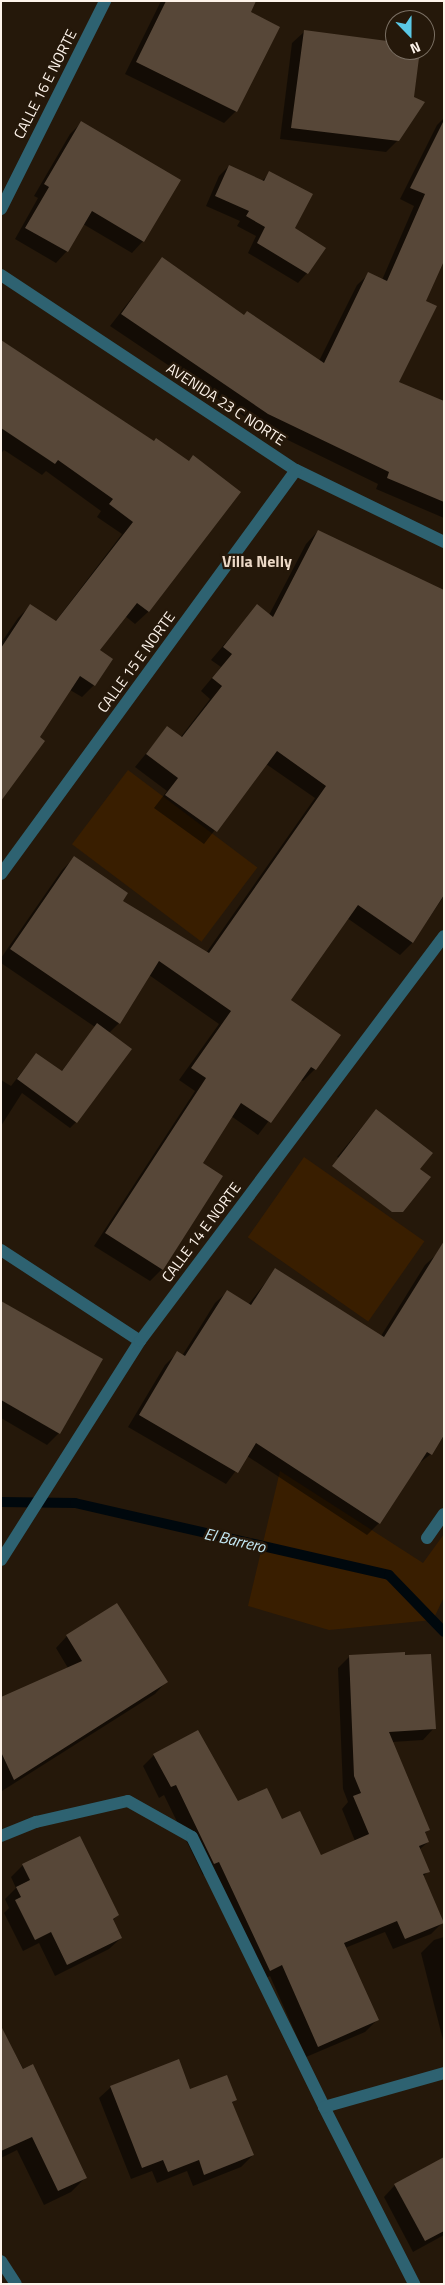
<!DOCTYPE html>
<html>
<head>
<meta charset="utf-8">
<style>
  body { margin:0 }
  #map { position:relative; width:445px; height:2285px; overflow:hidden; background:#25180a; font-family:"Titillium Web",sans-serif }
  div>[style] { position:absolute }
  [style*='--x'] { left:calc(var(--x)*1px); top:calc(var(--y)*1px); width:calc(var(--w)*1px); rotate:calc(var(--a)*1deg) }
  .green>* { inset:0; background:#391e00; transform-origin:0 0 }
  .shadow>* { inset:0; background:#0007 }
  .stream>* { height:10px; margin:-5px; padding:0 5px; transform-origin:5px; border-radius:5px; background:#00080d }
  .building>* { inset:0; background:#574738 }
  .minor>* { height:12px; margin:-6px; padding:0 6px; transform-origin:6px; border-radius:6px; background:#2e6271 }
  .tertiary>* { height:12px; margin:-6px; padding:0 6px; transform-origin:6px; border-radius:6px; background:#2e6271 }
  span { translate:-50% -50%; white-space:nowrap; text-align:center; line-height:1.15; -webkit-text-stroke:4.5px #25180a; paint-order:stroke }
  .street-label { font-size:15px; color:#fdf3ea }
  .neighbourhood-label { font-size:16px; color:#ecd9c7; font-weight:700 }
  .water-label { font-size:16px; color:#c6ebf7; font-style:italic }
  .frame { position:absolute; inset:0; border:2px solid #fdf3ea; pointer-events:none }
  .north { position:absolute; left:385px; top:10px; width:50px; height:50px; box-sizing:border-box; background:#25180a; border:1px solid #7b7064; border-radius:50%; rotate:158deg; font-size:14px; font-weight:700; line-height:20px; text-align:center; color:#fdf3ea }
  .north::after { content:''; display:block; margin:auto; width:18px; height:22px; background:#5ac8e6; clip-path:polygon(50% 0,100% 100%,50% 72%,0 100%) }
</style>
</head>
<body>
<div id="map">
  <div class="green">
    <i style="left:128px;top:770px;width:162px;height:93px;rotate:37deg"></i>
    <i style="left:304px;top:1157px;width:147px;height:98px;rotate:35deg"></i>
    <i style="clip-path:polygon(280px 1471px,423px 1563px,444px 1534px,444px 1597px,433px 1620px,329px 1630px,248px 1606px)"></i>
  </div>
  <div class="shadow">
    <i style="clip-path:polygon(161px 1px,255px 1px,249px 13px,278px 27px,236px 111px,224px 123px,125px 74px)"></i>
    <i style="clip-path:polygon(304px 32px,395px 43px,395px 50px,418px 50px,398px 140px,386px 152px,280px 139px,292px 43px)"></i>
    <i style="clip-path:polygon(444px 118px,444px 258px,425px 301px,397px 382px,444px 402px,444px 518px,376px 489px,378px 484px,257px 425px,110px 326px,162px 259px,243px 316px,319px 361px,357px 285px,369px 274px,382px 280px,414px 206px,400px 199px,437px 125px)"></i>
    <i style="clip-path:polygon(81px 123px,143px 241px,132px 253px,83px 224px,67px 251px,56px 263px,15px 239px,38px 198px,34px 196px,70px 134px)"></i>
    <i style="clip-path:polygon(229px 166px,262px 181px,270px 173px,293px 228px,307px 273px,298px 283px,248px 253px,256px 236px,237px 226px,240px 221px,206px 206px,219px 176px)"></i>
    <i style="clip-path:polygon(1px 341px,154px 442px,239px 492px,148px 612px,135px 624px,125px 616px,98px 650px,94px 685px,82px 697px,70px 690px,1px 700px,1px 643px,18px 618px,30px 606px,55px 622px,122px 534px,97px 517px,101px 511px,46px 471px,42px 475px,4px 450px,1px 453px)"></i>
    <i style="clip-path:polygon(318px 531px,444px 661px,444px 896px,412px 943px,400px 955px,347px 918px,289px 1001px,315px 1069px,303px 1081px,300px 1080px,258px 1135px,231px 1116px,201px 1163px,162px 1269px,150px 1281px,94px 1246px,195px 1091px,179px 1080px,219px 1024px,149px 975px,119px 1023px,109px 1033px,76px 1122px,70px 1128px,22px 1093px,1px 1126px,1px 1080px,11px 1086px,36px 1054px,61px 1072px,95px 1027px,1px 963px,1px 958px,62px 870px,74px 858px,121px 902px,206px 953px,315px 798px,266px 764px,204px 844px,154px 808px,167px 791px,135px 767px,167px 728px,180px 738px,210px 699px,201px 691px,221px 667px,211px 660px,257px 606px,269px 615px,306px 544px)"></i>
    <i style="clip-path:polygon(376px 1110px,399px 1190px,337px 1157px)"></i>
    <i style="clip-path:polygon(437px 1254px,431px 1454px,417px 1465px,379px 1523px,367px 1535px,247px 1456px,226px 1484px,128px 1427px,165px 1365px,177px 1353px,182px 1356px,215px 1303px,227px 1292px,248px 1305px,276px 1269px,381px 1336px,425px 1265px)"></i>
    <i style="clip-path:polygon(1px 1308px,59px 1433px,47px 1445px,1px 1418px)"></i>
    <i style="clip-path:polygon(67px 1636px,166px 1682px,155px 1694px,2px 1791px,1px 1698px,68px 1668px,56px 1648px)"></i>
    <i style="clip-path:polygon(350px 1656px,434px 1728px,423px 1740px,392px 1742px,428px 1830px,424px 1834px,428px 1842px,419px 1850px,428px 1871px,423px 1877px,443px 1922px,431px 1934px,393px 1949px,385px 1932px,345px 1948px,377px 2020px,365px 2032px,306px 2057px,270px 1976px,258px 1982px,208px 1873px,203px 1875px,164px 1795px,159px 1798px,143px 1766px,154px 1755px,237px 1803px,281px 1821px,320px 1856px,355px 1841px,342px 1809px,348px 1802px,343px 1789px,338px 1668px)"></i>
    <i style="clip-path:polygon(23px 1865px,118px 1915px,112px 1921px,121px 1938px,109px 1949px,55px 1976px,39px 1943px,23px 1951px,4px 1913px,9px 1908px,5px 1899px,16px 1888px,11px 1877px)"></i>
    <i style="clip-path:polygon(444px 1937px,444px 2040px,443px 2040px,421px 1953px,434px 1940px)"></i>
    <i style="clip-path:polygon(1px 2029px,85px 2178px,71px 2192px,44px 2205px,17px 2150px,1px 2158px)"></i>
    <i style="clip-path:polygon(111px 2087px,189px 2091px,236px 2099px,232px 2103px,253px 2155px,241px 2167px,193px 2186px,187px 2171px,157px 2183px,152px 2171px,131px 2179px,99px 2098px)"></i>
    <i style="clip-path:polygon(444px 2159px,444px 2235px,413px 2252px,384px 2197px,395px 2185px)"></i>
  </div>
  <div class="stream">
    <i style="--x:1;--y:1502;--w:74;--a:0.8"></i>
    <i style="--x:75;--y:1503;--w:322;--a:12.9"></i>
    <i style="--x:389;--y:1575;--w:79;--a:46"></i>
  </div>
  <div class="building">
    <i style="clip-path:polygon(166px 1px,256px 1px,251px 12px,280px 27px,237px 112px,136px 62px)"></i>
    <i style="clip-path:polygon(304px 30px,395px 42px,395px 50px,420px 50px,414px 97px,425px 102px,399px 141px,291px 128px)"></i>
    <i style="clip-path:polygon(444px 120px,444px 261px,426px 301px,437px 306px,399px 382px,444px 401px,444px 502px,387px 478px,389px 472px,268px 414px,121px 314px,162px 257px,244px 315px,247px 311px,324px 363px,368px 272px,387px 281px,425px 194px,410px 188px)"></i>
    <i style="clip-path:polygon(81px 121px,181px 180px,144px 242px,92px 211px,68px 252px,25px 228px,49px 187px,44px 184px)"></i>
    <i style="clip-path:polygon(229px 165px,264px 181px,269px 171px,313px 194px,295px 228px,326px 248px,308px 274px,257px 243px,265px 227px,246px 216px,249px 211px,215px 196px)"></i>
    <i style="clip-path:polygon(1px 340px,154px 441px,156px 438px,189px 461px,193px 455px,241px 492px,149px 612px,137px 603px,100px 650px,113px 659px,95px 686px,80px 676px,40px 737px,45px 741px,1px 801px,1px 648px,30px 604px,56px 621px,133px 522px,109px 504px,113px 499px,58px 460px,55px 464px,1px 428px)"></i>
    <i style="clip-path:polygon(318px 530px,444px 590px,444px 895px,413px 943px,358px 905px,291px 1000px,341px 1035px,316px 1070px,311px 1067px,271px 1123px,241px 1103px,203px 1163px,223px 1176px,163px 1270px,105px 1233px,206px 1078px,191px 1068px,231px 1011px,159px 961px,120px 1024px,10px 949px,74px 856px,128px 893px,123px 901px,209px 953px,326px 786px,277px 751px,217px 832px,165px 795px,178px 778px,146px 754px,167px 726px,182px 737px,222px 686px,212px 678px,232px 654px,223px 647px,257px 604px,273px 617px)"></i>
    <i style="clip-path:polygon(97px 1023px,132px 1049px,77px 1123px,17px 1079px,36px 1053px,62px 1071px)"></i>
    <i style="clip-path:polygon(376px 1109px,433px 1153px,420px 1169px,431px 1177px,403px 1212px,392px 1212px,332px 1166px)"></i>
    <i style="clip-path:polygon(444px 1241px,444px 1435px,432px 1455px,427px 1452px,380px 1524px,256px 1443px,238px 1473px,139px 1415px,177px 1351px,185px 1356px,227px 1290px,251px 1305px,275px 1268px,384px 1337px)"></i>
    <i style="clip-path:polygon(1px 1301px,103px 1359px,60px 1434px,1px 1400px)"></i>
    <i style="clip-path:polygon(117px 1603px,168px 1682px,14px 1780px,1px 1752px,1px 1697px,82px 1661px,66px 1635px)"></i>
    <i style="clip-path:polygon(405px 1652px,405px 1655px,431px 1654px,436px 1729px,389px 1732px,430px 1830px,425px 1832px,429px 1842px,419px 1846px,430px 1872px,423px 1874px,444px 1923px,405px 1939px,397px 1921px,344px 1943px,379px 2020px,318px 2047px,282px 1965px,270px 1971px,219px 1862px,214px 1864px,176px 1785px,171px 1787px,153px 1754px,198px 1730px,238px 1801px,267px 1788px,282px 1819px,300px 1811px,321px 1855px,369px 1834px,353px 1796px,361px 1793px,354px 1776px,349px 1655px)"></i>
    <i style="clip-path:polygon(80px 1836px,119px 1915px,113px 1919px,122px 1938px,67px 1965px,51px 1932px,35px 1940px,15px 1900px,21px 1897px,16px 1887px,30px 1880px,22px 1864px)"></i>
    <i style="clip-path:polygon(1px 2026px,23px 2069px,33px 2064px,87px 2178px,58px 2191px,32px 2137px,1px 2151px)"></i>
    <i style="clip-path:polygon(179px 2059px,190px 2089px,227px 2075px,237px 2100px,232px 2102px,254px 2155px,204px 2175px,199px 2160px,168px 2172px,163px 2160px,142px 2168px,110px 2086px)"></i>
    <i style="clip-path:polygon(444px 2157px,444px 2231px,425px 2241px,394px 2184px)"></i>
  </div>
  <div class="minor">
    <i style="--x:1;--y:209;--w:233;--a:-63.4"></i>
    <i style="--x:1;--y:275;--w:354;--a:33.5"></i>
    <i style="--x:296;--y:470;--w:165;--a:25.9"></i>
    <i style="--x:1;--y:874;--w:500;--a:-53.86"></i>
    <i style="--x:1;--y:1250;--w:166;--a:33.2"></i>
    <i style="--x:427;--y:1538;--w:29;--a:-55"></i>
    <i style="--x:1;--y:1560;--w:259;--a:-57.6"></i>
    <i style="--x:140;--y:1341;--w:506;--a:-53.11"></i>
    <i style="--x:324;--y:2107;--w:199;--a:63"></i>
    <i style="--x:1;--y:2261;--w:27;--a:57"></i>
  </div>
  <div class="tertiary">
    <i style="--x:1;--y:1836;--w:38;--a:-22"></i>
    <i style="--x:36;--y:1822;--w:94;--a:-12.9"></i>
    <i style="--x:128;--y:1801;--w:73;--a:29.4"></i>
    <i style="--x:192;--y:1837;--w:301;--a:63.9"></i>
    <i style="--x:324;--y:2107;--w:125;--a:-15.8"></i>
  </div>
  <div class="street-label">
    <span style="left:45px;top:84px;rotate:-63deg">CALLE 16 E NORTE</span>
    <span style="left:226px;top:404px;rotate:33deg">AVENIDA 23 C NORTE</span>
    <span style="left:136px;top:662px;rotate:-54deg">CALLE 15 E NORTE</span>
    <span style="left:201px;top:1232px;rotate:-53deg">CALLE 14 E NORTE</span>
  </div>
  <div class="neighbourhood-label">
    <span style="left:257px;top:561px">Villa Nelly</span>
  </div>
  <div class="water-label">
    <span style="left:235px;top:1540px;rotate:13deg">El Barrero</span>
  </div>
  <div class="frame"></div>
  <div class="north">N</div>
</div>
</body>
</html>
